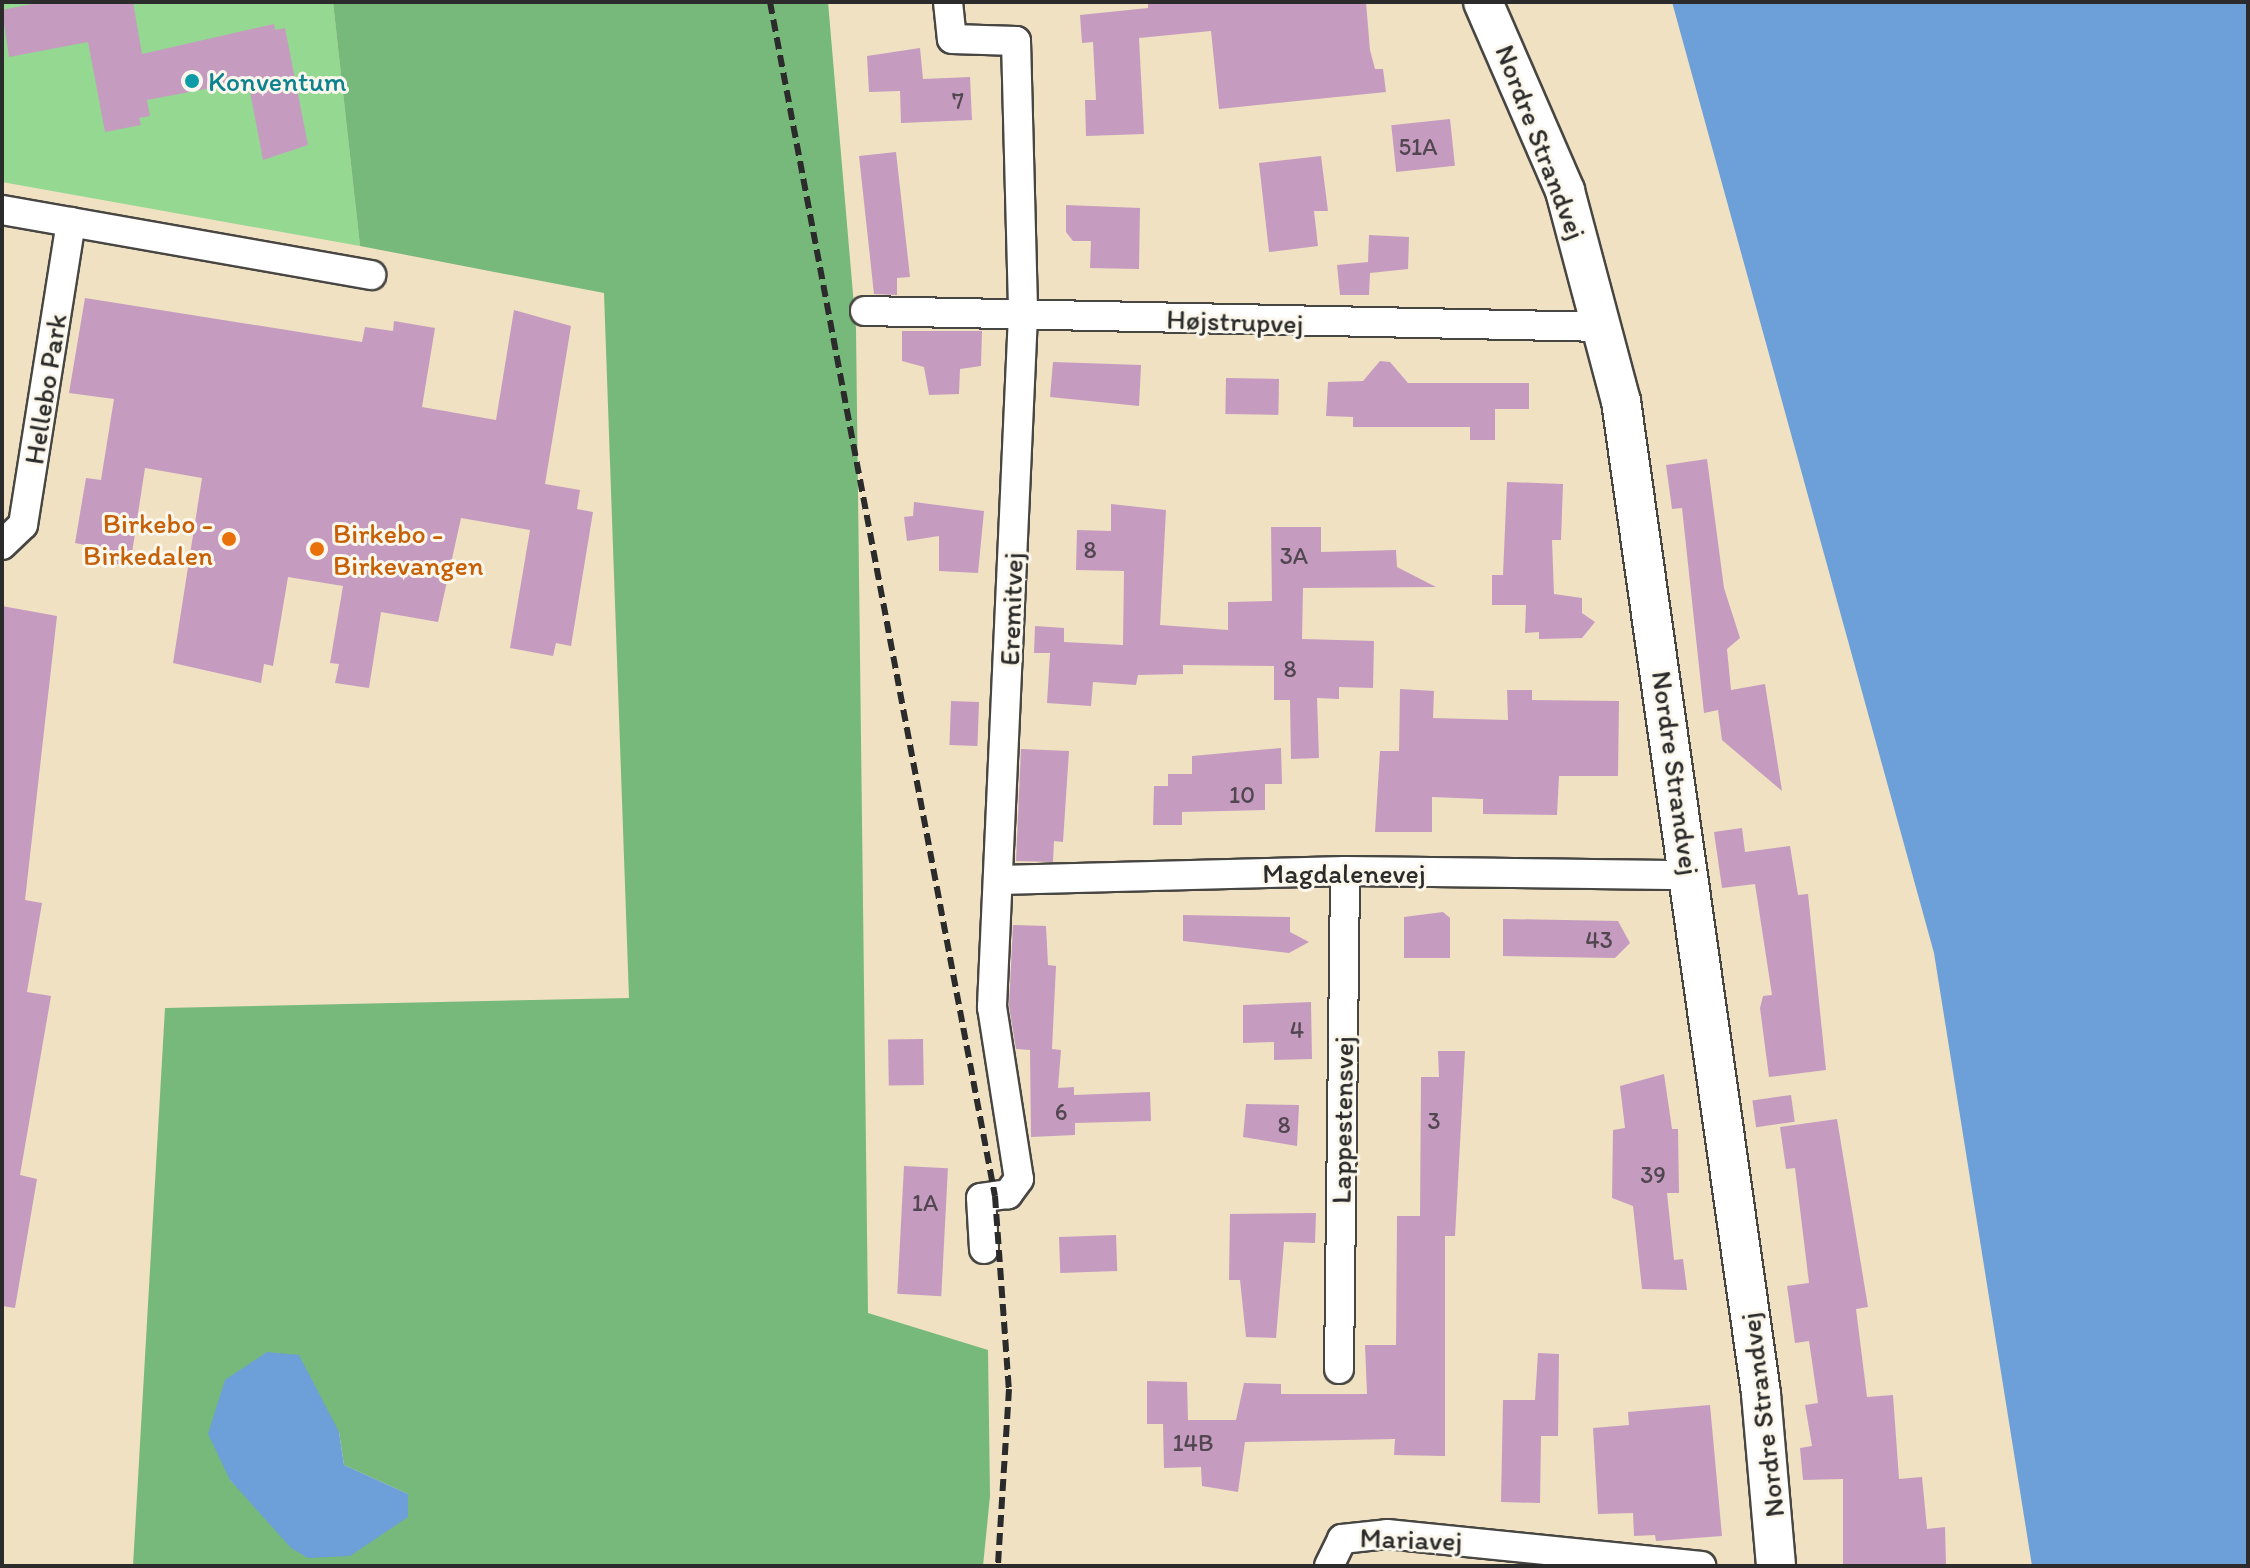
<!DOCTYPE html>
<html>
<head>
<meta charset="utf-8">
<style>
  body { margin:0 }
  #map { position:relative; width:2250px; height:1568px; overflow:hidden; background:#efe1c2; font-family:Itim,sans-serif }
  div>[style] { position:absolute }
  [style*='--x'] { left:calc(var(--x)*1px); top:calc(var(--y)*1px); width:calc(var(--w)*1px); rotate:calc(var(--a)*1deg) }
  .green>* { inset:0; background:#94d891 }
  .forest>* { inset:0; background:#77b87b }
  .water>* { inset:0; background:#6d9fd8 }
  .building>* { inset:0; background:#c59cc0; transform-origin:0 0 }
  .roads { filter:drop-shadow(2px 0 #484642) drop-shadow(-2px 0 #484642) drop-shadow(0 2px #484642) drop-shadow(0 -2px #484642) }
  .minor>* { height:28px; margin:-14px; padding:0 14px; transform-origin:14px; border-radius:14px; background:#fff }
  .secondary>* { height:38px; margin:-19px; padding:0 19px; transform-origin:19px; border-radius:19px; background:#fff }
  .rail>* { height:6px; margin-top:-3px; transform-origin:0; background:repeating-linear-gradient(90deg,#2b2b2b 0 12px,transparent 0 18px) }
  .dots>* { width:22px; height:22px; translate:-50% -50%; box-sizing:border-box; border:4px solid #fbf7ec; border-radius:50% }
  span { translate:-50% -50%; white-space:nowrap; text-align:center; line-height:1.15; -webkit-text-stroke:6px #fbf7ec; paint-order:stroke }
  .number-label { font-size:24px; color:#524750 }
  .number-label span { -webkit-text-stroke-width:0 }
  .culture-label { font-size:28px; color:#0d838f }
  .left { translate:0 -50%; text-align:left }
  .street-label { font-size:28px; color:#2b2b2b }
  .food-label { font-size:28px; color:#c56008 }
  .right { translate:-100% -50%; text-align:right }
  .frame { position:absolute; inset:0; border:4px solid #2b2b2b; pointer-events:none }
</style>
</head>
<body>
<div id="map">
  <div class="green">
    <i style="clip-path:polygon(2px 2px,333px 2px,360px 246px,2px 182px)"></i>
  </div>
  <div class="forest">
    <i style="clip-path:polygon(evenodd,333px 2px,828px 2px,856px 329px,868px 1313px,988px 1350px,990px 1496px,983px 1566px,133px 1566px,165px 1008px,629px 998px,604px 293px,360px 246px,333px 2px,339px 1432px,344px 1465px,408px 1494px,261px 1512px,230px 1480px,339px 1432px)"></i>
  </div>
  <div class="water">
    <i style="clip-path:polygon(1672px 2px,2248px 2px,2248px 1566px,2032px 1566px,1934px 953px)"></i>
    <i style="clip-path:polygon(267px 1352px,299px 1355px,339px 1432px,344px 1465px,408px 1494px,408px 1517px,350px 1556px,308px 1558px,291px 1548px,230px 1480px,208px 1434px,225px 1380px)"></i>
  </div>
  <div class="building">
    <i style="clip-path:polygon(42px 2px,133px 2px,142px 54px,274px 24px,275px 30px,285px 28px,308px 145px,263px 160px,248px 81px,147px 100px,150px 116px,139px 118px,141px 125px,105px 132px,88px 42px,9px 57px,2px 10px)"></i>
    <i style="clip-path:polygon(1148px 2px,1366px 2px,1370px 50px,1375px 69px,1383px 69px,1386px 92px,1219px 109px,1211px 31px,1139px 38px,1144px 134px,1086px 136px,1085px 100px,1096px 100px,1093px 42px,1082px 43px,1080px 15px,1148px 8px)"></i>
    <i style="clip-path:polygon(920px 48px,923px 79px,970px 77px,972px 120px,901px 123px,900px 91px,869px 92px,867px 56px)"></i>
    <i style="left:1450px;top:119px;width:47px;height:59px;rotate:84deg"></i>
    <i style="clip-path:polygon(896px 152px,910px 277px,897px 278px,897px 295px,874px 294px,859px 156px)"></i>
    <i style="clip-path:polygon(1321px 156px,1328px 211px,1314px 211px,1318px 246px,1269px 252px,1259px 163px)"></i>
    <i style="clip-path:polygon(1066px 205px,1140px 208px,1139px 269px,1090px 268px,1091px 241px,1073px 241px,1066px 232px)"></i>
    <i style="clip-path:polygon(1369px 235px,1409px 237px,1408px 269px,1370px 273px,1369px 295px,1340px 295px,1337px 265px,1368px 262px)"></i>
    <i style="clip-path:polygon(85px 298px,362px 342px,365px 327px,393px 331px,394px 321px,435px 328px,422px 407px,496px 420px,514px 310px,571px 326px,545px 484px,580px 490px,577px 509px,593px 512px,571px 646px,556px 643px,553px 656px,510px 648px,530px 530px,461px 518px,438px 622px,381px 612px,369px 688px,335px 683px,339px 664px,330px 663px,343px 586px,288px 577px,273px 666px,264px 664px,261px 683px,173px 663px,202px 478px,145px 468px,130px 566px,88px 559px,90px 546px,75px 543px,86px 478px,101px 480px,114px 399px,69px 393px)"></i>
    <i style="clip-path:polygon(902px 331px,982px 331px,981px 366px,960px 369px,959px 394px,929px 395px,924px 367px,902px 361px)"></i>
    <i style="clip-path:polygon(1380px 361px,1390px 362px,1408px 383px,1529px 383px,1529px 409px,1495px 409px,1495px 440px,1470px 440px,1470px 427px,1353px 427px,1353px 417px,1326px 416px,1328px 382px,1363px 381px)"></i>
    <i style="clip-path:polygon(1053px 362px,1141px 365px,1139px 406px,1050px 397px)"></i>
    <i style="left:1226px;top:378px;width:53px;height:36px;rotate:1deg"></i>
    <i style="clip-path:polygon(1707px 459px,1724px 588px,1740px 638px,1727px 649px,1731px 690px,1765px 684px,1782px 791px,1722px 740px,1718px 710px,1704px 713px,1682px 508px,1672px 509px,1666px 465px)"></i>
    <i style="clip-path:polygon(1507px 482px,1563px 484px,1561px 540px,1552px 540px,1554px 594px,1582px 598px,1582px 613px,1595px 622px,1582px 638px,1539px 639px,1539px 632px,1525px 633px,1526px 605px,1492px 605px,1492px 575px,1503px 575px)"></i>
    <i style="clip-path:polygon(914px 502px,984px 511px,978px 573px,939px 571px,939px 536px,907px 541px,904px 517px,913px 516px)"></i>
    <i style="clip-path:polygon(1111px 504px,1166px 510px,1160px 625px,1228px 630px,1228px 602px,1272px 601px,1271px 527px,1321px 527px,1321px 552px,1396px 550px,1397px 567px,1436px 587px,1303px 588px,1302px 639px,1374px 641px,1373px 688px,1339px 687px,1339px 699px,1317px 698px,1319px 758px,1291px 759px,1290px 700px,1274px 700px,1274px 666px,1183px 665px,1183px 674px,1138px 675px,1136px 685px,1093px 682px,1091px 706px,1047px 703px,1050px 653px,1034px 653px,1035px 626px,1064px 628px,1064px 642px,1123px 645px,1124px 571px,1076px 570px,1077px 530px,1111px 531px)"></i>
    <i style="clip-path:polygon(2px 606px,57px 616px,25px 900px,42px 903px,27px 992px,51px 996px,20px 1175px,37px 1179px,15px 1308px,2px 1306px)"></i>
    <i style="clip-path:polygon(1400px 689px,1434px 691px,1433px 718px,1508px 720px,1507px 690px,1532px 690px,1532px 700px,1619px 701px,1618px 776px,1559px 776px,1557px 815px,1483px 814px,1483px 799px,1432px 797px,1432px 832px,1375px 832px,1380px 751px,1399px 751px)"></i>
    <i style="left:951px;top:701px;width:28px;height:44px;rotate:2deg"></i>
    <i style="clip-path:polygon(1281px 748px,1282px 784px,1265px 784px,1265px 810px,1182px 812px,1182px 825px,1153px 825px,1154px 786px,1168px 786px,1168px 774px,1192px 774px,1192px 756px)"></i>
    <i style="clip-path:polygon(1021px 749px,1069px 751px,1063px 842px,1054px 841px,1053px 862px,1016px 861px)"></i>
    <i style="clip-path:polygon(1742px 828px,1745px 852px,1790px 846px,1798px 895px,1808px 894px,1826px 1070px,1769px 1077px,1760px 1008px,1763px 996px,1772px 995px,1755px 884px,1722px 888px,1714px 832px)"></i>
    <i style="clip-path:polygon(1443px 912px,1450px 918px,1450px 958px,1404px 958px,1404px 917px)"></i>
    <i style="clip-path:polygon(1183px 915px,1290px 917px,1290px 932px,1309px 942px,1289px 953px,1183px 941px)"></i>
    <i style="clip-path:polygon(1503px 919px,1618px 921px,1630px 943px,1615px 958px,1503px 956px)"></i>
    <i style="clip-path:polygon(1013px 925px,1046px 926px,1048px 965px,1056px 966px,1052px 1049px,1061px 1050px,1058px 1088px,1074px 1087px,1074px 1095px,1150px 1092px,1151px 1121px,1075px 1123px,1075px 1135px,1031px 1137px,1030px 1050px,1016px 1049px,1009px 1006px)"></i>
    <i style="clip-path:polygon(1311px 1002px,1312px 1059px,1274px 1060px,1274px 1042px,1243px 1043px,1243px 1005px)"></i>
    <i style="left:923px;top:1039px;width:46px;height:35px;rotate:89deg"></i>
    <i style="clip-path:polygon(1438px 1051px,1465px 1051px,1455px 1236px,1445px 1236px,1445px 1456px,1394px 1455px,1395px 1439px,1245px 1442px,1238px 1492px,1202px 1486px,1201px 1467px,1164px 1468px,1163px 1424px,1147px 1424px,1147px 1381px,1187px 1382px,1188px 1420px,1236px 1420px,1244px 1383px,1281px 1384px,1281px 1394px,1367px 1394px,1365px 1345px,1396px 1345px,1397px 1216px,1420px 1216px,1421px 1077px,1439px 1077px)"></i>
    <i style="clip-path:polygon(1664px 1074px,1672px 1129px,1678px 1129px,1679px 1193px,1667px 1193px,1674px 1260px,1683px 1259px,1687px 1290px,1642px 1289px,1633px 1206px,1612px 1198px,1613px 1130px,1625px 1128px,1620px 1086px)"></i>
    <i style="left:1791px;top:1095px;width:27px;height:39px;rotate:82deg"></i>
    <i style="clip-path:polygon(1246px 1104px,1299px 1105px,1297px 1146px,1243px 1137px)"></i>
    <i style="clip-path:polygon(1837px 1119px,1868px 1307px,1856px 1309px,1867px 1397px,1893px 1395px,1899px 1479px,1922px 1477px,1927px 1529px,1945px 1527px,1946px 1566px,1843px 1566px,1843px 1479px,1803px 1480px,1800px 1448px,1812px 1446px,1805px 1405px,1818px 1403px,1809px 1341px,1795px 1343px,1787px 1286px,1809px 1283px,1795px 1168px,1786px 1169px,1780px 1127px)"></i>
    <i style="left:904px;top:1166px;width:44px;height:128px;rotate:3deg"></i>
    <i style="clip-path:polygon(1316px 1213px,1315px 1243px,1284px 1242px,1276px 1338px,1246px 1337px,1240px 1280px,1229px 1280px,1230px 1214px)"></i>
    <i style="left:1116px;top:1235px;width:36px;height:57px;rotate:88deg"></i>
    <i style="clip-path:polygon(1538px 1353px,1559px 1354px,1558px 1436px,1541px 1436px,1540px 1503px,1501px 1502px,1503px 1400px,1535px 1400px)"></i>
    <i style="clip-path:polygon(1710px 1405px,1722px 1536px,1656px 1541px,1655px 1535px,1634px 1536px,1633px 1513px,1598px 1514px,1593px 1428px,1629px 1425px,1628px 1412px)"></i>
  </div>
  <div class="roads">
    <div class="minor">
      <i style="--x:948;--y:2;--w:37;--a:84"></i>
      <i style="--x:952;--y:39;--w:64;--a:1.8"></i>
      <i style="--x:1016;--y:41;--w:274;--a:88.5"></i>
      <i style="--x:1023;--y:315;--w:693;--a:92.57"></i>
      <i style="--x:992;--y:1007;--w:174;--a:81.1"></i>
      <i style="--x:1019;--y:1179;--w:19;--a:126"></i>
      <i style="--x:1008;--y:1194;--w:27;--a:172"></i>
      <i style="--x:981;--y:1198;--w:51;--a:86.6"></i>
      <i style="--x:2;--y:210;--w:375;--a:10"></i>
      <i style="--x:865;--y:311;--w:740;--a:1.24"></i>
      <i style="--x:2;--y:545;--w:29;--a:-44"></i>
      <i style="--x:23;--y:525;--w:307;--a:-81"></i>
      <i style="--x:999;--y:880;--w:346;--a:-1.5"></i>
      <i style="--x:1345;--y:871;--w:345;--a:0.7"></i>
      <i style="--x:1339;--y:1369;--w:498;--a:-89.3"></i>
      <i style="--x:1329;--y:1566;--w:30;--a:-64"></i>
      <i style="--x:1342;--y:1539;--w:45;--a:-6.3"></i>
      <i style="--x:1387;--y:1534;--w:316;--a:5.8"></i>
    </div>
    <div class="secondary">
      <i style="--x:1483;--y:2;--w:206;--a:66.5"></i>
      <i style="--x:1565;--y:191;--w:217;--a:75.1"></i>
      <i style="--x:1621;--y:401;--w:1003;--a:81.97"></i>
      <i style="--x:1761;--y:1394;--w:173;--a:85"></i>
    </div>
  </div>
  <div class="rail">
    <i style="--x:770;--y:2;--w:1215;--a:79.33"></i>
    <i style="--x:995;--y:1196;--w:194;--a:85.9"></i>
    <i style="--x:1009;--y:1389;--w:177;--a:93.6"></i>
  </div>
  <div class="dots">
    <i style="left:192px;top:81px;background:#0f9aa8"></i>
    <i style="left:229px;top:539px;background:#e8710a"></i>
    <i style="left:317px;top:549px;background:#e8710a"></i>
  </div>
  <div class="number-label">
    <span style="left:958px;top:101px">7</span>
    <span style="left:1418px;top:147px">51A</span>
    <span style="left:1090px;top:550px">8</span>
    <span style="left:1294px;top:556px">3A</span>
    <span style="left:1290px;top:669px">8</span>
    <span style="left:1242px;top:795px">10</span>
    <span style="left:1599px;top:940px">43</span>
    <span style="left:1297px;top:1030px">4</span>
    <span style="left:1061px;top:1112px">6</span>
    <span style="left:1434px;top:1121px">3</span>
    <span style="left:1284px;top:1125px">8</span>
    <span style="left:1653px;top:1175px">39</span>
    <span style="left:925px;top:1203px">1A</span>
    <span style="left:1193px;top:1443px">14B</span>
  </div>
  <div class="culture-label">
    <span class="left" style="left:208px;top:81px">Konventum</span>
  </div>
  <div class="street-label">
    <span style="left:1541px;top:142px;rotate:69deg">Nordre Strandvej</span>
    <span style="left:1235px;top:321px;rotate:2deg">Højstrupvej</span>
    <span style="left:45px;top:389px;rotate:-81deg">Hellebo Park</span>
    <span style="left:1011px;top:609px;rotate:-88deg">Eremitvej</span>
    <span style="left:1676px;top:773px;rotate:82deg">Nordre Strandvej</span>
    <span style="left:1344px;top:873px">Magdalenevej</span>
    <span style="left:1342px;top:1120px;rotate:-89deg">Lappestensvej</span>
    <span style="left:1762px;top:1415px;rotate:-97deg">Nordre Strandvej</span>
    <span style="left:1411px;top:1539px;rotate:2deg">Mariavej</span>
  </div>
  <div class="food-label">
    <span class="right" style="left:213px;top:539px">Birkebo -<br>Birkedalen</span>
    <span class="left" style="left:333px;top:549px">Birkebo -<br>Birkevangen</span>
  </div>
  <div class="frame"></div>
</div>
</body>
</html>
